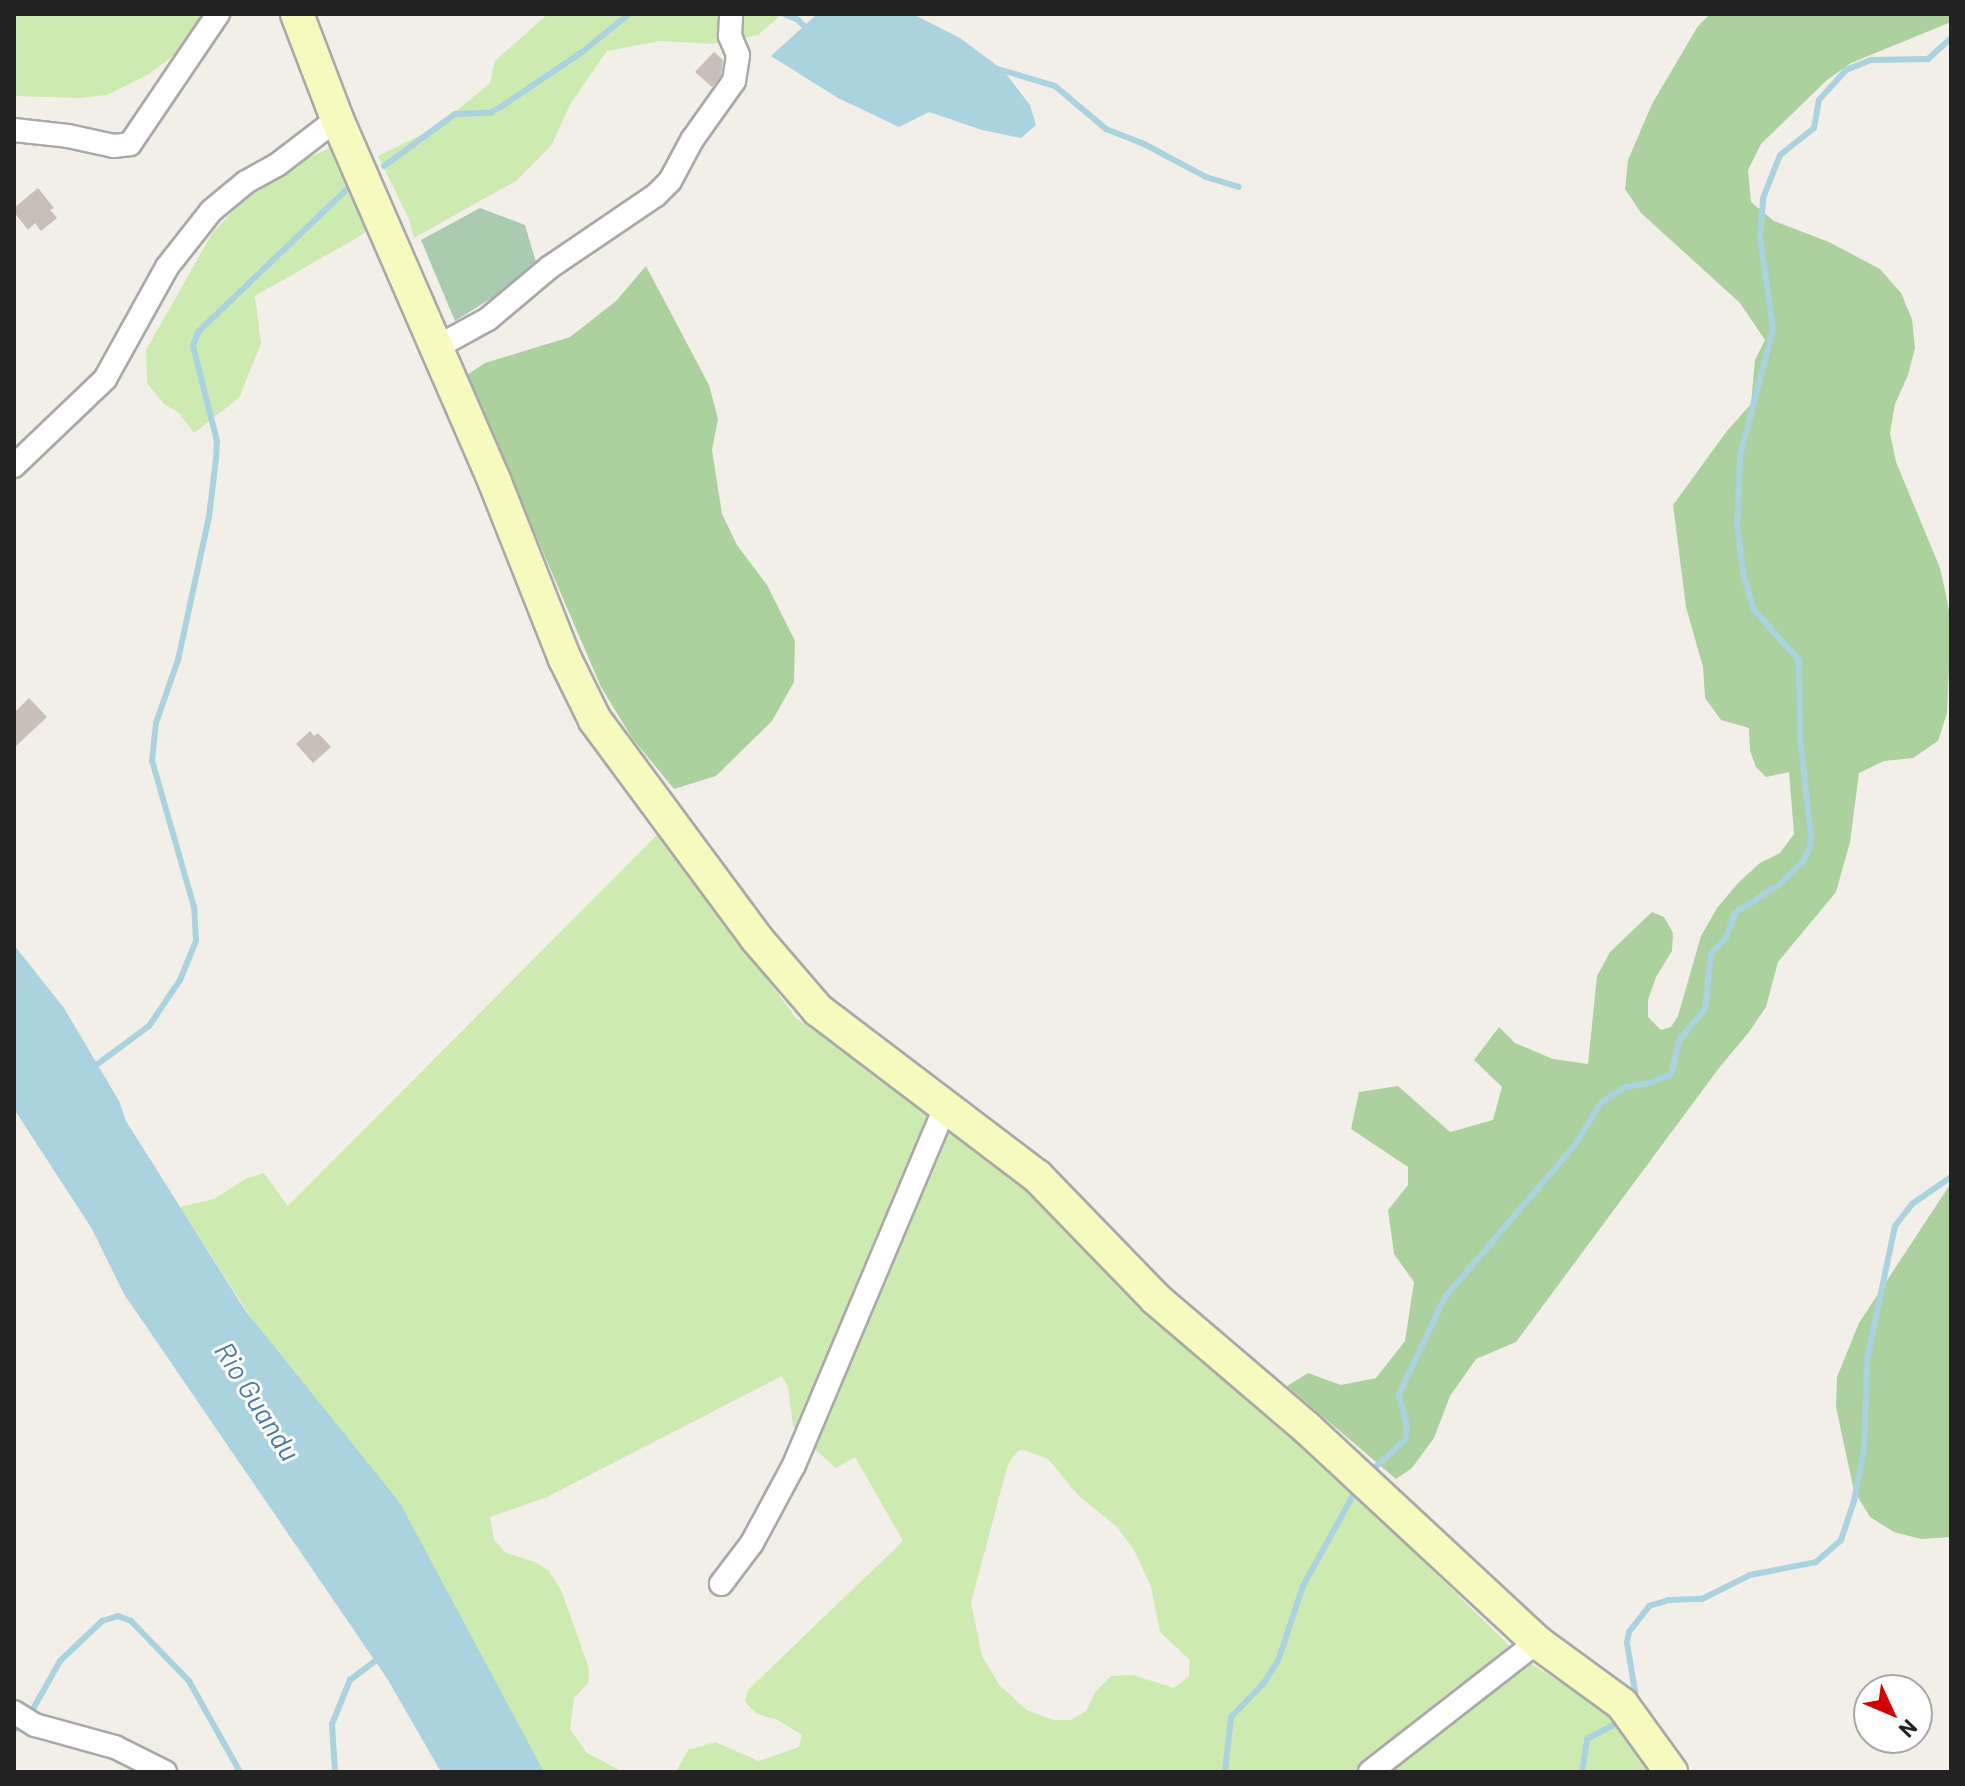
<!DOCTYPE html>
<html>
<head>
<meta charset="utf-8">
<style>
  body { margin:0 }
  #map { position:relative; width:1965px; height:1786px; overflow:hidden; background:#f2efe9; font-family:Barlow,sans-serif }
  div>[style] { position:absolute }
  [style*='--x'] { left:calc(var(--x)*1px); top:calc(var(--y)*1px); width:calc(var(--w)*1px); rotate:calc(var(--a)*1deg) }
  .grass>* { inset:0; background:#cdebb0 }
  .forest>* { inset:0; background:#add19e }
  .cemetery>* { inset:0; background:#aacbaf }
  .water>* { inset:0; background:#aad3df }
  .stream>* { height:6px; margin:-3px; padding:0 3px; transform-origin:3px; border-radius:3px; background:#aad3df }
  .building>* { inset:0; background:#c7bfb8 }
  .roads { filter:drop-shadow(2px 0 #a9a9a9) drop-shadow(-2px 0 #a9a9a9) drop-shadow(0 2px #a9a9a9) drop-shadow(0 -2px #a9a9a9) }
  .minor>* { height:22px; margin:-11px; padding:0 11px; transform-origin:11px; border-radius:11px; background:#fff }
  .secondary>* { height:32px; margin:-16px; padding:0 16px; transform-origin:16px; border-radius:16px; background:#f7fabf }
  span { translate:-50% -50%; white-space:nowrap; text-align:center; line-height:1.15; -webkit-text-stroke:6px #fff; paint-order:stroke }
  .water-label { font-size:28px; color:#4a7aab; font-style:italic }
  .frame { position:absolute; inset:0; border:16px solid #222; pointer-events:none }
  .north { position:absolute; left:1853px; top:1674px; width:80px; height:80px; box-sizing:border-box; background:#fff; border:2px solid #a7a7a7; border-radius:50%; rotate:134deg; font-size:22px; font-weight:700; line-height:32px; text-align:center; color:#222 }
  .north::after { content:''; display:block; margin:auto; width:28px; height:36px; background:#d40000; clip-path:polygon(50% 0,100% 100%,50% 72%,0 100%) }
</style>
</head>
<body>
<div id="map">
  <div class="grass">
    <i style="clip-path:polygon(14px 14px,214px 14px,180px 51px,149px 74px,107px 95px,79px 98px,14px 96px)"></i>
    <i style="clip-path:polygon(548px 14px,782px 14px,758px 35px,712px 44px,660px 41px,607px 51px,571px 103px,551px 146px,516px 181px,414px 238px,409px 219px,378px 156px,437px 127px,490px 83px,495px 61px)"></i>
    <i style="clip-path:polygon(340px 143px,378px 221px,360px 236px,255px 296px,261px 344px,239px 398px,194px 433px,179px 413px,164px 404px,147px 383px,146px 350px,213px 232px,242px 202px,285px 169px)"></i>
    <i style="clip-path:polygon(evenodd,666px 826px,669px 846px,796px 1018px,987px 1151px,1242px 1384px,1522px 1658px,1614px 1716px,1656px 1772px,676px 1772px,688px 1750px,715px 1742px,759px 1761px,799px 1747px,802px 1735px,778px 1720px,757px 1714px,745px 1702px,748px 1690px,903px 1541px,855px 1457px,836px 1468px,803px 1439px,793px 1425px,788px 1387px,782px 1376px,547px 1497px,490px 1517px,494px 1540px,506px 1553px,535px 1562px,549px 1571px,562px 1592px,589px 1669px,588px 1683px,574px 1698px,570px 1729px,587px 1753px,623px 1772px,544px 1772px,180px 1207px,214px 1199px,245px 1179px,264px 1173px,288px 1206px,666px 826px,1024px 1450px,1048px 1459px,1078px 1495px,1116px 1526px,1134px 1550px,1151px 1587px,1160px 1632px,1190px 1660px,1189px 1676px,1174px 1688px,1133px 1675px,1111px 1676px,1096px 1691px,1086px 1711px,1071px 1720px,1053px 1720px,1027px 1710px,1000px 1686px,982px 1656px,971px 1603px,1008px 1464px,1018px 1451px,1024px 1450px)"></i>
  </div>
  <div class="forest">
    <i style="clip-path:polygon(1710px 14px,1951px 14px,1951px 22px,1851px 63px,1827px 80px,1761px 144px,1748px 170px,1751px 202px,1774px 221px,1829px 242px,1880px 269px,1901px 293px,1912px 319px,1915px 348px,1908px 375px,1895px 404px,1890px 433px,1896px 462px,1940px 568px,1946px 595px,1951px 621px,1947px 713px,1938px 741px,1913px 758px,1884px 761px,1859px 773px,1850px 842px,1836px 892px,1778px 962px,1766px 1007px,1749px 1032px,1719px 1068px,1516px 1342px,1476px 1359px,1450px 1396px,1434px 1438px,1412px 1468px,1396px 1479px,1287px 1386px,1308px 1373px,1341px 1385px,1376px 1378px,1405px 1341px,1414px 1282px,1394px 1254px,1388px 1210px,1408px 1185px,1408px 1167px,1351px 1129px,1359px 1092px,1398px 1086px,1450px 1132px,1493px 1120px,1502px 1087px,1474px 1060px,1499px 1027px,1515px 1043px,1553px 1059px,1588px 1064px,1597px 976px,1610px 952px,1652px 912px,1664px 917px,1673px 933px,1672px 951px,1656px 977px,1648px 1000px,1648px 1017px,1661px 1030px,1671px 1027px,1678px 1016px,1701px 936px,1717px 908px,1738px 883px,1760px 863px,1780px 853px,1794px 834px,1789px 772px,1766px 777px,1756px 767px,1750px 751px,1749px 728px,1721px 720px,1705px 698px,1703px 667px,1686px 607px,1673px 505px,1727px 431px,1751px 404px,1755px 360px,1765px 340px,1740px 303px,1641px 213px,1625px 189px,1628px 160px,1652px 104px,1698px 26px)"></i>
    <i style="clip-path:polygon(646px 266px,709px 385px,718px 419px,712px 450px,722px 514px,737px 545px,767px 585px,795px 641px,794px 682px,772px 721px,716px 776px,674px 789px,632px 738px,601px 687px,467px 375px,485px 363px,570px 337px,616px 301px)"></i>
    <i style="clip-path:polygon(1951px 1183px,1951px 1537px,1921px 1539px,1894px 1532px,1870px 1517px,1854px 1491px,1836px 1407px,1837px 1377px,1859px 1323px)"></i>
  </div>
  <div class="cemetery">
    <i style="clip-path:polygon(480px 208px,525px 225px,538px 269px,455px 321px,421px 240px)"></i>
  </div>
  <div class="water">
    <i style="clip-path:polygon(817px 14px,913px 14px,960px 38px,1003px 70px,1030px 105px,1036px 125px,1021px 138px,982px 130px,929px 112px,899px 127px,838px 98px,771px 56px)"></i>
    <i style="clip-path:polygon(14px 945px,64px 1008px,119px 1101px,126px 1121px,245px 1310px,400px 1503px,544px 1772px,441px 1772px,388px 1680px,124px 1294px,92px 1229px,14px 1109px)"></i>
  </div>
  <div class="stream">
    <i style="--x:784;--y:14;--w:15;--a:23"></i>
    <i style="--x:798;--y:20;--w:18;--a:45"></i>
    <i style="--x:998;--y:69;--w:59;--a:16.6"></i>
    <i style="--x:1055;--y:86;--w:67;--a:40.1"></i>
    <i style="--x:1106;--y:129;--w:41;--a:21.5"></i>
    <i style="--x:1144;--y:144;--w:70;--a:28"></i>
    <i style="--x:1206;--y:177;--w:34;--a:17"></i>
    <i style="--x:384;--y:166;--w:88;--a:-36.2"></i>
    <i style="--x:455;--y:114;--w:35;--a:-2"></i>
    <i style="--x:490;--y:113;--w:13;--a:-29"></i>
    <i style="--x:501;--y:107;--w:98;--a:-34.2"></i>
    <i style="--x:582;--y:52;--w:60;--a:-39"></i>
    <i style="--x:91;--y:1069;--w:72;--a:-36.6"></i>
    <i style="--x:149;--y:1026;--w:55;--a:-56"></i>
    <i style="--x:180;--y:980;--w:42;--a:-67.7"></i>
    <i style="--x:196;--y:941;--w:34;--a:-93"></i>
    <i style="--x:194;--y:907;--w:152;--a:-106"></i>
    <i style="--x:152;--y:761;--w:38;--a:-84"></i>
    <i style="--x:156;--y:723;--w:67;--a:-70.8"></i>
    <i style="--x:178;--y:660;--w:146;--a:-77.8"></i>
    <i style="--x:209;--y:517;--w:59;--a:-83.2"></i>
    <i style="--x:216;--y:458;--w:17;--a:-87"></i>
    <i style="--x:217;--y:441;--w:98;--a:-104.2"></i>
    <i style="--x:193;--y:346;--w:15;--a:-70"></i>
    <i style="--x:198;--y:332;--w:207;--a:-43.8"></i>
    <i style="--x:1369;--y:1473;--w:49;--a:-42.5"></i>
    <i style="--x:1405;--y:1440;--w:13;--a:-81"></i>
    <i style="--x:1407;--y:1427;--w:34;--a:-104"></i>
    <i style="--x:1399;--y:1394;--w:107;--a:-64.6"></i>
    <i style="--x:1445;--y:1297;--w:200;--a:-49.5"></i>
    <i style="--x:1575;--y:1145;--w:48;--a:-58.6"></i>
    <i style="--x:1600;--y:1104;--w:29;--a:-35"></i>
    <i style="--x:1624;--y:1087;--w:25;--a:-9"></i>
    <i style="--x:1649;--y:1083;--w:24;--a:-22"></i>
    <i style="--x:1671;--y:1074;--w:36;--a:-76"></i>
    <i style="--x:1680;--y:1039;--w:39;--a:-50"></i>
    <i style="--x:1705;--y:1009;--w:55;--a:-83.8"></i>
    <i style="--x:1711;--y:954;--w:22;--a:-47"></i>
    <i style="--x:1726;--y:938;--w:27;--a:-70"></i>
    <i style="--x:1735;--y:913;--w:54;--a:-32.8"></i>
    <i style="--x:1780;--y:884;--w:30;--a:-44"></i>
    <i style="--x:1802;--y:863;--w:15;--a:-62"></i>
    <i style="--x:1809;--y:850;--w:14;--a:-82"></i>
    <i style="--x:1811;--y:836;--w:99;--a:-96.4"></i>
    <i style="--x:1800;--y:738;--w:78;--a:-90.7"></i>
    <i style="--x:1799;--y:660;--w:67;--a:-132"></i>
    <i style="--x:1754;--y:610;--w:34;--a:-107"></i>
    <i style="--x:1744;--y:577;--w:51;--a:-97.8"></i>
    <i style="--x:1737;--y:526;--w:70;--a:-87.5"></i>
    <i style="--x:1740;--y:456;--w:131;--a:-75.4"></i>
    <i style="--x:1773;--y:329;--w:94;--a:-98"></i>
    <i style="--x:1760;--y:236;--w:38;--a:-85"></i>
    <i style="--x:1763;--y:198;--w:46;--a:-68.4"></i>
    <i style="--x:1780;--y:155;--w:43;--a:-38.5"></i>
    <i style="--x:1814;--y:128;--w:28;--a:-80"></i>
    <i style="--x:1819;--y:100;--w:40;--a:-48"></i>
    <i style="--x:1846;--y:70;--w:27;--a:-22"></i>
    <i style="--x:1871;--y:60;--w:57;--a:-1"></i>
    <i style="--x:1928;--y:59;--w:31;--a:-42"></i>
    <i style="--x:1636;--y:1697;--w:55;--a:-99.5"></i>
    <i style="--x:1627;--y:1643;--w:11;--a:-80"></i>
    <i style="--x:1629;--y:1632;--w:33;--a:-52"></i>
    <i style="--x:1649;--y:1606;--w:21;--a:-17"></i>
    <i style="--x:1669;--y:1600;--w:33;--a:-2"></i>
    <i style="--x:1702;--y:1599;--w:54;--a:-26.6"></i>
    <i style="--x:1750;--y:1575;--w:67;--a:-11.1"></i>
    <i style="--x:1816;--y:1562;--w:33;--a:-41"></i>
    <i style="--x:1841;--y:1540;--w:41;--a:-71.6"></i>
    <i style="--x:1854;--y:1501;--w:52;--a:-78.9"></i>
    <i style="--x:1864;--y:1450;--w:91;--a:-88.1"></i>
    <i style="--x:1867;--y:1359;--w:136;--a:-78.1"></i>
    <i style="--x:1895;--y:1226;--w:28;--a:-52"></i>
    <i style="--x:1912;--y:1204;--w:47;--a:-34.7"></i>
    <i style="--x:33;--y:1709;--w:55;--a:-60.6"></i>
    <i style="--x:60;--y:1661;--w:58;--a:-43.6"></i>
    <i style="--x:102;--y:1621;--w:17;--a:-17"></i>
    <i style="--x:118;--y:1616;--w:14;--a:21"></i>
    <i style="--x:131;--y:1621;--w:83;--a:46"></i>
    <i style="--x:189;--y:1681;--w:104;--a:60.7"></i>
    <i style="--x:14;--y:1731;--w:2;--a:-63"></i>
    <i style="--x:335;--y:1772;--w:48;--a:-93.6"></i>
    <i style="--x:332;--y:1724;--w:48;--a:-67.8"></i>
    <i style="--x:350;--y:1680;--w:36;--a:-37"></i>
    <i style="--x:1225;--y:1772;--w:55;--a:-83.8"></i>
    <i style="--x:1231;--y:1717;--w:46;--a:-45.9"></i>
    <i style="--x:1263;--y:1684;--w:27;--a:-57"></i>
    <i style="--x:1278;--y:1661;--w:79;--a:-71.6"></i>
    <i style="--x:1303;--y:1586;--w:112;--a:-61.1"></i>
    <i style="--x:1582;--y:1772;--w:33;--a:-81"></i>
    <i style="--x:1587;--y:1739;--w:36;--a:-28"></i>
  </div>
  <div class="building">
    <i style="clip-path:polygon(714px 52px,723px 60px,721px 76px,712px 87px,695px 72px)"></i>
    <i style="clip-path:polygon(38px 188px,54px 208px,50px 210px,57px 218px,41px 231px,35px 223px,28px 230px,14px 212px,14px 208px)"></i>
    <i style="clip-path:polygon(29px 698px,47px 717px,14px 748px,14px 713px)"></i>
    <i style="clip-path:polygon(310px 731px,314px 736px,318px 733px,331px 747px,313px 763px,296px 744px)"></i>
  </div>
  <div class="roads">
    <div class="minor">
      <i style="--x:14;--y:130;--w:54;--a:6.3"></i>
      <i style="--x:68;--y:136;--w:47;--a:12.3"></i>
      <i style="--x:114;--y:146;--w:16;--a:-7"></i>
      <i style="--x:130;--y:144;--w:157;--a:-55.9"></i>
      <i style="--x:437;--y:347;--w:58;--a:-28.8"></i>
      <i style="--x:488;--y:319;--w:81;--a:-40"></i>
      <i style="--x:550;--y:267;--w:128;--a:-34.2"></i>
      <i style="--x:656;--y:195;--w:20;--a:-45"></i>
      <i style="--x:670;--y:181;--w:47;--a:-61.8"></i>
      <i style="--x:692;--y:140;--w:72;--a:-54.6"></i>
      <i style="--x:734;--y:81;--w:26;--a:-81"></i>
      <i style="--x:738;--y:55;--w:21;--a:-113"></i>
      <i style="--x:730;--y:36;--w:22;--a:-87"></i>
      <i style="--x:14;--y:466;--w:126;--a:-43.7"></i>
      <i style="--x:105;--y:379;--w:128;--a:-61"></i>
      <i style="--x:167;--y:267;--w:71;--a:-51.8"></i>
      <i style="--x:211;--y:211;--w:45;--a:-39.6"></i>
      <i style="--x:246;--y:182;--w:35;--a:-29"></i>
      <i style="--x:277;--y:165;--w:76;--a:-37.5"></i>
      <i style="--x:721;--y:1584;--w:51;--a:-52.9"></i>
      <i style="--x:752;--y:1543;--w:89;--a:-61.7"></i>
      <i style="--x:794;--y:1465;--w:389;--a:-67.1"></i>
      <i style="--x:14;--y:1712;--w:25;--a:32"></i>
      <i style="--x:35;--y:1725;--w:83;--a:15.4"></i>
      <i style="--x:115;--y:1747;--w:56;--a:26.6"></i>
      <i style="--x:1370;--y:1772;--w:212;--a:-37.9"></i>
    </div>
    <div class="secondary">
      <i style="--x:297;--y:14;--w:112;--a:69.1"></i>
      <i style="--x:337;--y:119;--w:394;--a:66.5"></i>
      <i style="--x:494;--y:480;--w:193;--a:68.4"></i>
      <i style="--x:565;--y:659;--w:68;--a:63.8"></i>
      <i style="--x:595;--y:720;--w:272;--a:53.5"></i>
      <i style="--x:757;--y:939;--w:94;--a:49.3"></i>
      <i style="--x:818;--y:1010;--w:275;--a:37.2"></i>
      <i style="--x:1037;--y:1176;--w:171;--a:45.9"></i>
      <i style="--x:1156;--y:1299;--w:199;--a:40.5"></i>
      <i style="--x:1307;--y:1428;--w:314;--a:42.9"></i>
      <i style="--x:1537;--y:1642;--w:105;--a:36.1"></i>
      <i style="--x:1622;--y:1704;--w:84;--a:54.2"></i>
    </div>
  </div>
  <div class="water-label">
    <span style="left:258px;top:1401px;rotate:58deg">Rio Guandu</span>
  </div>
  <div class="frame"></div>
  <div class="north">N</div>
</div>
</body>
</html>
